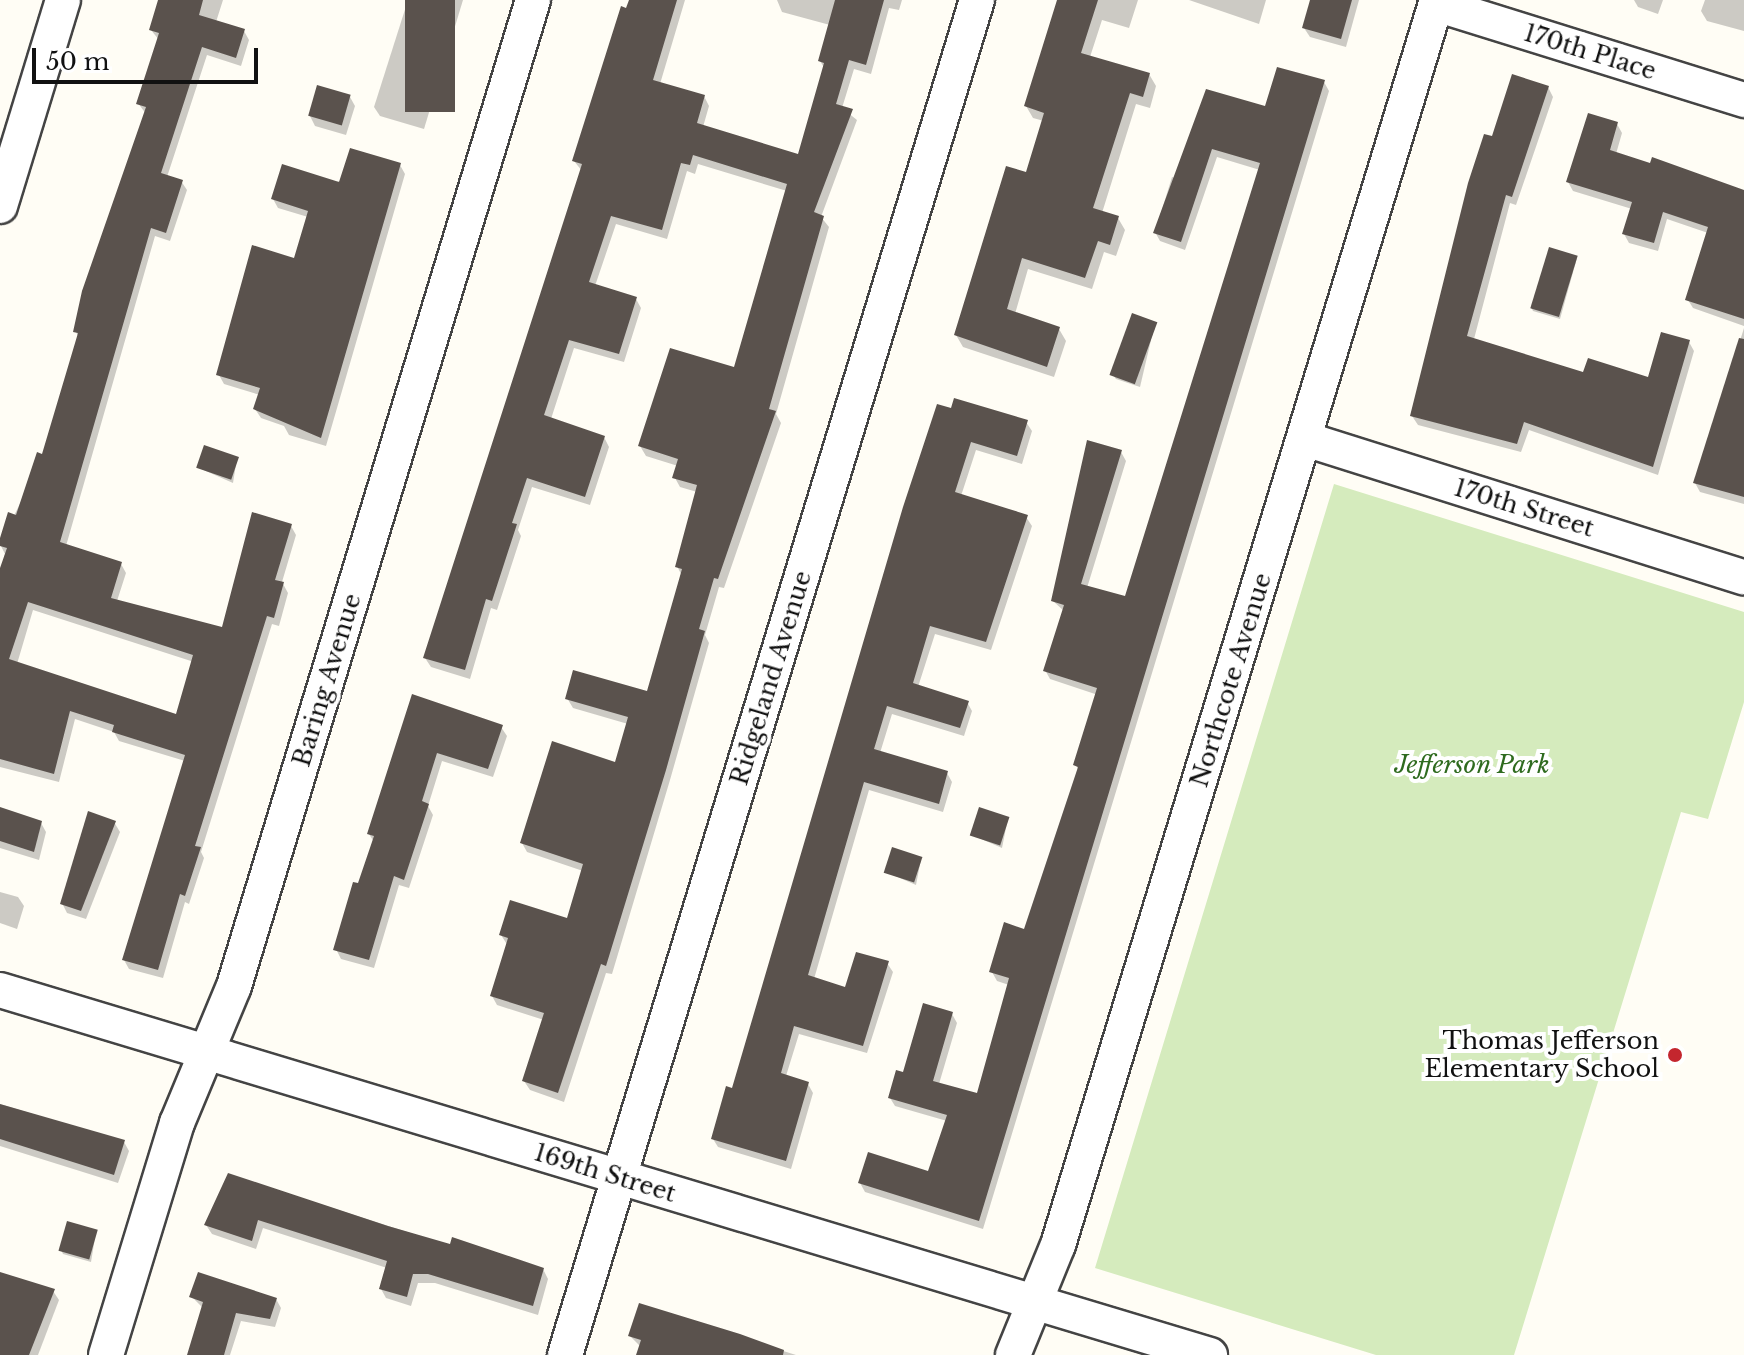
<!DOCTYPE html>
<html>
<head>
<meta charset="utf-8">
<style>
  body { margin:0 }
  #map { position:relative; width:1744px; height:1355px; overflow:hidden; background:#fffdf5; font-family:"Libre Baskerville",serif }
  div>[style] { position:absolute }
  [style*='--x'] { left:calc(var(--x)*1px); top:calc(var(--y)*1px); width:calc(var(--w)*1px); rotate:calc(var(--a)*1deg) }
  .green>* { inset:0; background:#d5ebbd }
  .shadow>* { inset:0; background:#0003 }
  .building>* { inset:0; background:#5a524d; transform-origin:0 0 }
  .roads { filter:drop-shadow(2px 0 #444) drop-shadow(-2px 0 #444) drop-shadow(0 2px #444) drop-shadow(0 -2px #444) }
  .minor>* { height:34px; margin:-17px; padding:0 17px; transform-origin:17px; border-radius:17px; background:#fff }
  .dots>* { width:22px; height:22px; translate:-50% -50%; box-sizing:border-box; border:4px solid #fff; border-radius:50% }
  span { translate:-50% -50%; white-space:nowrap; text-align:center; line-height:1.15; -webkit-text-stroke:8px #fff; paint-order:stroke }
  .street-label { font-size:24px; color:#111 }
  .park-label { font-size:24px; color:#2f6b1f; font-style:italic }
  .poi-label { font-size:24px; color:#111 }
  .right { translate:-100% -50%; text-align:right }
  .scale { position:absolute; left:32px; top:48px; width:226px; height:36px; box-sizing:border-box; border:4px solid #111; border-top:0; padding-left:10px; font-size:24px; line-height:28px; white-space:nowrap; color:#111; -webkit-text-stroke:6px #fff; paint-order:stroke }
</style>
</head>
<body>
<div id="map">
  <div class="green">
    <i style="clip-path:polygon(1334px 484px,1744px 612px,1744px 702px,1708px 819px,1681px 812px,1514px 1355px,1376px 1355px,1095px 1268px)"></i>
  </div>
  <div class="shadow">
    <i style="clip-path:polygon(evenodd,161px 0,223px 0,216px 22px,244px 31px,249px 40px,241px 66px,207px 55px,167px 177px,181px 181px,187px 190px,170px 241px,155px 236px,66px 546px,121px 564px,126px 573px,117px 601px,224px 629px,291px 526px,296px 535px,282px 582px,288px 593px,279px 626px,272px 624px,201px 852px,204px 858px,189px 904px,185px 902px,163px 978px,129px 969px,124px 960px,185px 761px,119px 741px,114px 732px,75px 719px,59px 782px,0 767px,0 575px,5px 554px,0 544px,43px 457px,79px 338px,76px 332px,146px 114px,138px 103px,159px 40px,151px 30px,161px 0,33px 610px,194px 662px,178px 717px,17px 664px,33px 610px)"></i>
    <i style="clip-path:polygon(408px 0,463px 0,424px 129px,380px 116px,374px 107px)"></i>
    <i style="clip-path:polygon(631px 0,685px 0,660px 84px,704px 96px,709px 106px,703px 127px,799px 157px,825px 69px,820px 61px,830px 25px,782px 12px,777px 0,902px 0,899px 10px,889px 8px,871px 74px,854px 69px,842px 108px,857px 120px,821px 217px,829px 227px,776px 414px,781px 423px,724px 588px,719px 587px,705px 635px,709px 643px,670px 780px,612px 974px,606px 973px,564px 1102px,530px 1090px,524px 1081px,544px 1020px,497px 1005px,492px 996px,508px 946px,501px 935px,569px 921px,583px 871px,527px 852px,522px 843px,616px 764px,628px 724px,573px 708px,567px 698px,649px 694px,682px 576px,677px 566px,697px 492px,680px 487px,675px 478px,678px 466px,646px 456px,640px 446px,736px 369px,787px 191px,698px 164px,695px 174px,687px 171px,667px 239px,616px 224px,595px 286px,636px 299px,641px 308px,624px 362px,574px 348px,551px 419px,604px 437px,609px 447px,590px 505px,532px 487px,518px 530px,521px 536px,497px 610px,491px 608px,470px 679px,431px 667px,425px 658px,582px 171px,574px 161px)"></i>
    <i style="clip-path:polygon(1060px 0,1138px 0,1129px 28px,1102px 20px,1090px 57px,1149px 74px,1156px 86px,1150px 108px,1136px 104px,1102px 213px,1118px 218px,1125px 230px,1116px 256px,1104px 252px,1092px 289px,1028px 269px,1015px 314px,1059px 329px,1066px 341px,1054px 377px,963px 347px,956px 335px,1027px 174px,1044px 121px,1033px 118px,1026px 106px)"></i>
    <i style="clip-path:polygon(1189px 0,1266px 0,1259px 24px)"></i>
    <i style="clip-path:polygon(1312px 0,1359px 0,1346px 47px,1310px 37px,1304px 28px)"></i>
    <i style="clip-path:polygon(1634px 0,1663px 0,1658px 14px,1638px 7px)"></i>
    <i style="clip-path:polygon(1705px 0,1744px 0,1744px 31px,1707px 21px,1701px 11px)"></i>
    <i style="clip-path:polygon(1324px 82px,1329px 91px,983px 1229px,865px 1192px,860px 1183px,929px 1173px,947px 1121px,895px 1106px,890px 1098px,952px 1014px,957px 1023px,939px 1084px,978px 1095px,1009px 985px,997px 981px,992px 972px,1025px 931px,1079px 771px,1076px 765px,1098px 695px,1050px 679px,1045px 670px,1064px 611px,1053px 601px,1121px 452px,1126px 461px,1087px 588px,1127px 599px,1260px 170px,1217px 157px,1185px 250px,1160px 241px,1155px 232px,1172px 177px,1178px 179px,1207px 91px,1267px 109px)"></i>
    <i style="clip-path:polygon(1548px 87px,1553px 97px,1516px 205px,1510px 203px,1474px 339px,1585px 375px,1650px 380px,1689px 342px,1694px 351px,1658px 475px,1529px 430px,1521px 452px,1418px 425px,1412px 416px,1493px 139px)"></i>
    <i style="clip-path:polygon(350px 97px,355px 106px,346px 135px,315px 126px,310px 116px)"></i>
    <i style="clip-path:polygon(1617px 124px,1622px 133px,1616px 154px,1744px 191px,1744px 326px,1693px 308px,1688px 300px,1708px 233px,1667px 219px,1658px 251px,1629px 243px,1624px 234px,1632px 209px,1573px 191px,1568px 182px)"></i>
    <i style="clip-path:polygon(400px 165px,405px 174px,326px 446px,289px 435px,284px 426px,261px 418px,255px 409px,260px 395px,224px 384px,219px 375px,295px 261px,308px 217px,278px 208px,273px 199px)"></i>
    <i style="clip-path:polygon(1577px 258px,1560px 319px,1533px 311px,1531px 307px)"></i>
    <i style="clip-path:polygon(1155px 323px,1140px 387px,1116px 379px,1113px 375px)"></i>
    <i style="clip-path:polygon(1744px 328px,1744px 504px,1700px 492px,1695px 483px)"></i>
    <i style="clip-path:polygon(939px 406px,1026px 422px,1032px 431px,1022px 464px,976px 450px,961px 496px,1026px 517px,1032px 526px,991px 650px,935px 634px,918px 687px,967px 702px,972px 711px,964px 736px,892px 714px,880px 753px,947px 773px,952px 782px,943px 812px,869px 790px,814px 979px,846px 989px,887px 963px,893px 972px,867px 1053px,799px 1034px,786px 1076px,808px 1084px,813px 1093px,791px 1169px,718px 1147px,713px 1139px,734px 1091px)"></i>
    <i style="clip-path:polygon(237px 458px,233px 483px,199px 468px)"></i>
    <i style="clip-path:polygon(414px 697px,501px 727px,507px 736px,493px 777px,442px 761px,428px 806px,433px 815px,409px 888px,399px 885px,374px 968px,341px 959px,336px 949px,374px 842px,369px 834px)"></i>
    <i style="clip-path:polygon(0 809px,41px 823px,46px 832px,39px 860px,0 848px)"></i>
    <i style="clip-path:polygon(1008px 818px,1002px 848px,972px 835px)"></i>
    <i style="clip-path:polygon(114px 822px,120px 832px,86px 919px,67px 913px,62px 903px)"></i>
    <i style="clip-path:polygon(921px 859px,916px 885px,886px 872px)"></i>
    <i style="clip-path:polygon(0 892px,18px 897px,24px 906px,17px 929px,0 923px)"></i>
    <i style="clip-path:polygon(0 1104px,124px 1142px,129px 1151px,118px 1183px,0 1146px)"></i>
    <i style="clip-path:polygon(229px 1175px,451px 1246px,543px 1269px,548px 1279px,538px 1315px,435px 1283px,418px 1283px,411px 1306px,386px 1298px,381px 1289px,387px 1268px,263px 1228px,256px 1249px,212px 1234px,206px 1225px)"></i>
    <i style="clip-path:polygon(96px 1232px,91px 1262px,63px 1254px,61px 1250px)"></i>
    <i style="clip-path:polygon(0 1274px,53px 1291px,59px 1300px,38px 1355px,0 1355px)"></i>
    <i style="clip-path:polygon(192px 1297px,276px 1299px,281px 1308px,275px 1327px,241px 1321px,230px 1355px,189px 1355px,203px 1308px)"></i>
    <i style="clip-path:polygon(640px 1306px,796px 1355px,638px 1355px,641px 1347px,630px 1336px)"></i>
  </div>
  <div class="building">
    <i style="clip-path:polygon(evenodd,158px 0,203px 0,199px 15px,245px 29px,236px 58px,202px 47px,161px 173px,183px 180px,166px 233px,151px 228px,60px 542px,122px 562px,111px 598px,222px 627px,252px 512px,292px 524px,275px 580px,284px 582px,274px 618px,267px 616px,195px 846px,201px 847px,185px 896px,180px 894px,158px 970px,122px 960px,185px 755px,112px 732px,114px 725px,70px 711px,54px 774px,0 759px,0 568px,7px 548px,0 546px,0 538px,8px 512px,16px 515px,37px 452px,42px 454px,78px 333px,73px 332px,82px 291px,146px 107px,136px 104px,159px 33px,149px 30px,158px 0,28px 602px,193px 655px,176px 714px,9px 659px,28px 602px)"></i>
    <i style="left:405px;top:0;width:50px;height:112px"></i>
    <i style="clip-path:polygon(629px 0,677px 0,653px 80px,705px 95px,697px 123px,798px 154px,824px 63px,818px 61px,835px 0,884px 0,866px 65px,849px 60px,836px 104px,853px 109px,814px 212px,824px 216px,769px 409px,776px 411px,718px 579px,714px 578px,699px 629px,705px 631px,666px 770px,606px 966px,601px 964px,558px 1093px,522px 1081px,544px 1013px,490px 996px,508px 938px,499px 935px,510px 900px,567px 918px,583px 864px,520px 843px,552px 741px,615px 762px,628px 717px,565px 699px,573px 670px,647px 691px,682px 569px,675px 567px,697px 485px,672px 478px,678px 459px,638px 446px,670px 348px,734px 367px,787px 184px,693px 155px,690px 165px,681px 163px,662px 230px,611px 216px,589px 282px,637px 297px,619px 354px,569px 340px,544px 415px,605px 436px,585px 497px,527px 478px,512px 523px,517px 524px,492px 601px,486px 599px,465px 670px,423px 658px,582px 164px,572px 161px,621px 6px,626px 8px)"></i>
    <i style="clip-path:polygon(1057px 0,1098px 0,1081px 53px,1150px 73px,1143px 97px,1130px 93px,1093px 208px,1119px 216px,1110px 245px,1098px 241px,1085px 278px,1022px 258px,1007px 309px,1060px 327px,1047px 367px,954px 335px,1006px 166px,1026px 172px,1044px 113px,1024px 106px)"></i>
    <i style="clip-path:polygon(1310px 0,1352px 0,1341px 39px,1302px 28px)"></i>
    <i style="clip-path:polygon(1277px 67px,1325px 80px,979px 1221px,858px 1183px,868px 1152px,928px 1171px,947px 1115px,888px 1098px,896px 1070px,903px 1072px,923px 1003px,953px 1012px,933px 1081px,977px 1093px,1009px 978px,989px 972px,1004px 922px,1024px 929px,1078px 767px,1073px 765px,1097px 688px,1043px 671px,1064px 605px,1051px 601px,1087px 440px,1122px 450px,1081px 584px,1125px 596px,1260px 163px,1212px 149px,1181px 242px,1153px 233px,1206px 89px,1265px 106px)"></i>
    <i style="clip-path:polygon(1512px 74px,1549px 86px,1512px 197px,1506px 195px,1467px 336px,1583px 372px,1588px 358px,1648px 377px,1661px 332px,1690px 340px,1653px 467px,1524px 422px,1517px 444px,1410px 416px,1468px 183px,1484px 134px,1492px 136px)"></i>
    <i style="left:317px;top:85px;width:35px;height:32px;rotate:16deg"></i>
    <i style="clip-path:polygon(1588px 113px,1618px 122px,1610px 150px,1650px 163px,1652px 157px,1744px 190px,1744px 319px,1685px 300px,1708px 227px,1663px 212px,1654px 243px,1622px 234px,1632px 202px,1566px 182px)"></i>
    <i style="clip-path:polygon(350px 148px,401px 163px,321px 438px,253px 409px,260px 388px,216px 375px,252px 245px,294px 258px,308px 211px,271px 199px,282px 164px,339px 182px)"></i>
    <i style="left:1549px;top:247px;width:30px;height:64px;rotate:17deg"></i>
    <i style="left:1132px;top:313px;width:27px;height:66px;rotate:20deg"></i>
    <i style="clip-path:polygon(1739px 338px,1744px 339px,1744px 497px,1693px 483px)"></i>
    <i style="clip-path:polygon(954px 398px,1028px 420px,1017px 456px,971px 442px,955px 492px,1028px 515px,986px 642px,930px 626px,913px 683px,969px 701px,960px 728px,887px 706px,874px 749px,948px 771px,939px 804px,864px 782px,808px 975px,845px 987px,856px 952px,889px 961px,863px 1046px,794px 1026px,781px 1073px,809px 1082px,786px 1161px,711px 1139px,726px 1086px,732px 1088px,903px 507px,937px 404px,951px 408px)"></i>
    <i style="left:204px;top:445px;width:37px;height:24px;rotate:19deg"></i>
    <i style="clip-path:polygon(412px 694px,503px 725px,488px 769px,437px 753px,422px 801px,429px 804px,404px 880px,394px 876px,369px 960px,333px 950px,353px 882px,358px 883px,374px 836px,367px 834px)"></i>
    <i style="clip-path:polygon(0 807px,42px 821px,34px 852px,0 841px)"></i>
    <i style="left:979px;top:807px;width:32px;height:30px;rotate:18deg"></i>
    <i style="clip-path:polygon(88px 811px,116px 821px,81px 911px,60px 904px)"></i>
    <i style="left:892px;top:847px;width:32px;height:27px;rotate:18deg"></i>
    <i style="clip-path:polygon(0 1104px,125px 1140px,114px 1175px,0 1139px)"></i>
    <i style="clip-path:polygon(228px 1173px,388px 1226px,450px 1244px,452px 1237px,544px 1268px,533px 1306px,428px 1274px,413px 1274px,407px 1297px,379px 1289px,387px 1261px,258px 1220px,252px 1241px,204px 1225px)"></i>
    <i style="left:67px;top:1221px;width:32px;height:31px;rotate:16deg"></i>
    <i style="clip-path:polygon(0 1272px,55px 1289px,29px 1355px,0 1355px)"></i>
    <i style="clip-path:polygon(198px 1272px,277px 1298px,270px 1319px,236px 1313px,224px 1355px,187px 1355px,203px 1302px,189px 1297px)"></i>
    <i style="clip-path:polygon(639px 1303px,740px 1334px,784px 1350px,783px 1355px,636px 1355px,641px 1340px,628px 1336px)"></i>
  </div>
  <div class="roads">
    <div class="minor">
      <i style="--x:1436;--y:4;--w:323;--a:17.3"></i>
      <i style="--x:0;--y:206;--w:215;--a:-73"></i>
      <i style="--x:1305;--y:439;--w:460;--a:17.5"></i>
      <i style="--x:0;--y:990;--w:1264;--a:16.79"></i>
      <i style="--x:106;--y:1355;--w:243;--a:-73"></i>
      <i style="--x:177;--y:1123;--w:148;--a:-67.4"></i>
      <i style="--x:234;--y:986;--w:1030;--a:-73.13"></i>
      <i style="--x:565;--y:1355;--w:1416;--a:-73.09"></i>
      <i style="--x:1013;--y:1355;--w:119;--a:-67.8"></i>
      <i style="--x:1058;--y:1245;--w:1301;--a:-73.07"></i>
    </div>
  </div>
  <div class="dots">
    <i style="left:1675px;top:1055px;background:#c4262e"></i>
  </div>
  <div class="street-label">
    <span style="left:1590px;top:52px;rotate:17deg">170th Place</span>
    <span style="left:1524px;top:508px;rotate:17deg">170th Street</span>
    <span style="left:771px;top:678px;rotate:-73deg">Ridgeland Avenue</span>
    <span style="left:327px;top:680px;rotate:-73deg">Baring Avenue</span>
    <span style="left:1231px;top:680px;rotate:-73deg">Northcote Avenue</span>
    <span style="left:605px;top:1173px;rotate:17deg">169th Street</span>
  </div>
  <div class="park-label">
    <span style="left:1472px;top:765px">Jefferson Park</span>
  </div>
  <div class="poi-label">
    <span class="right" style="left:1659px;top:1055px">Thomas Jefferson<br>Elementary School</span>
  </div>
  <div class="scale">50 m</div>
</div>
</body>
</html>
